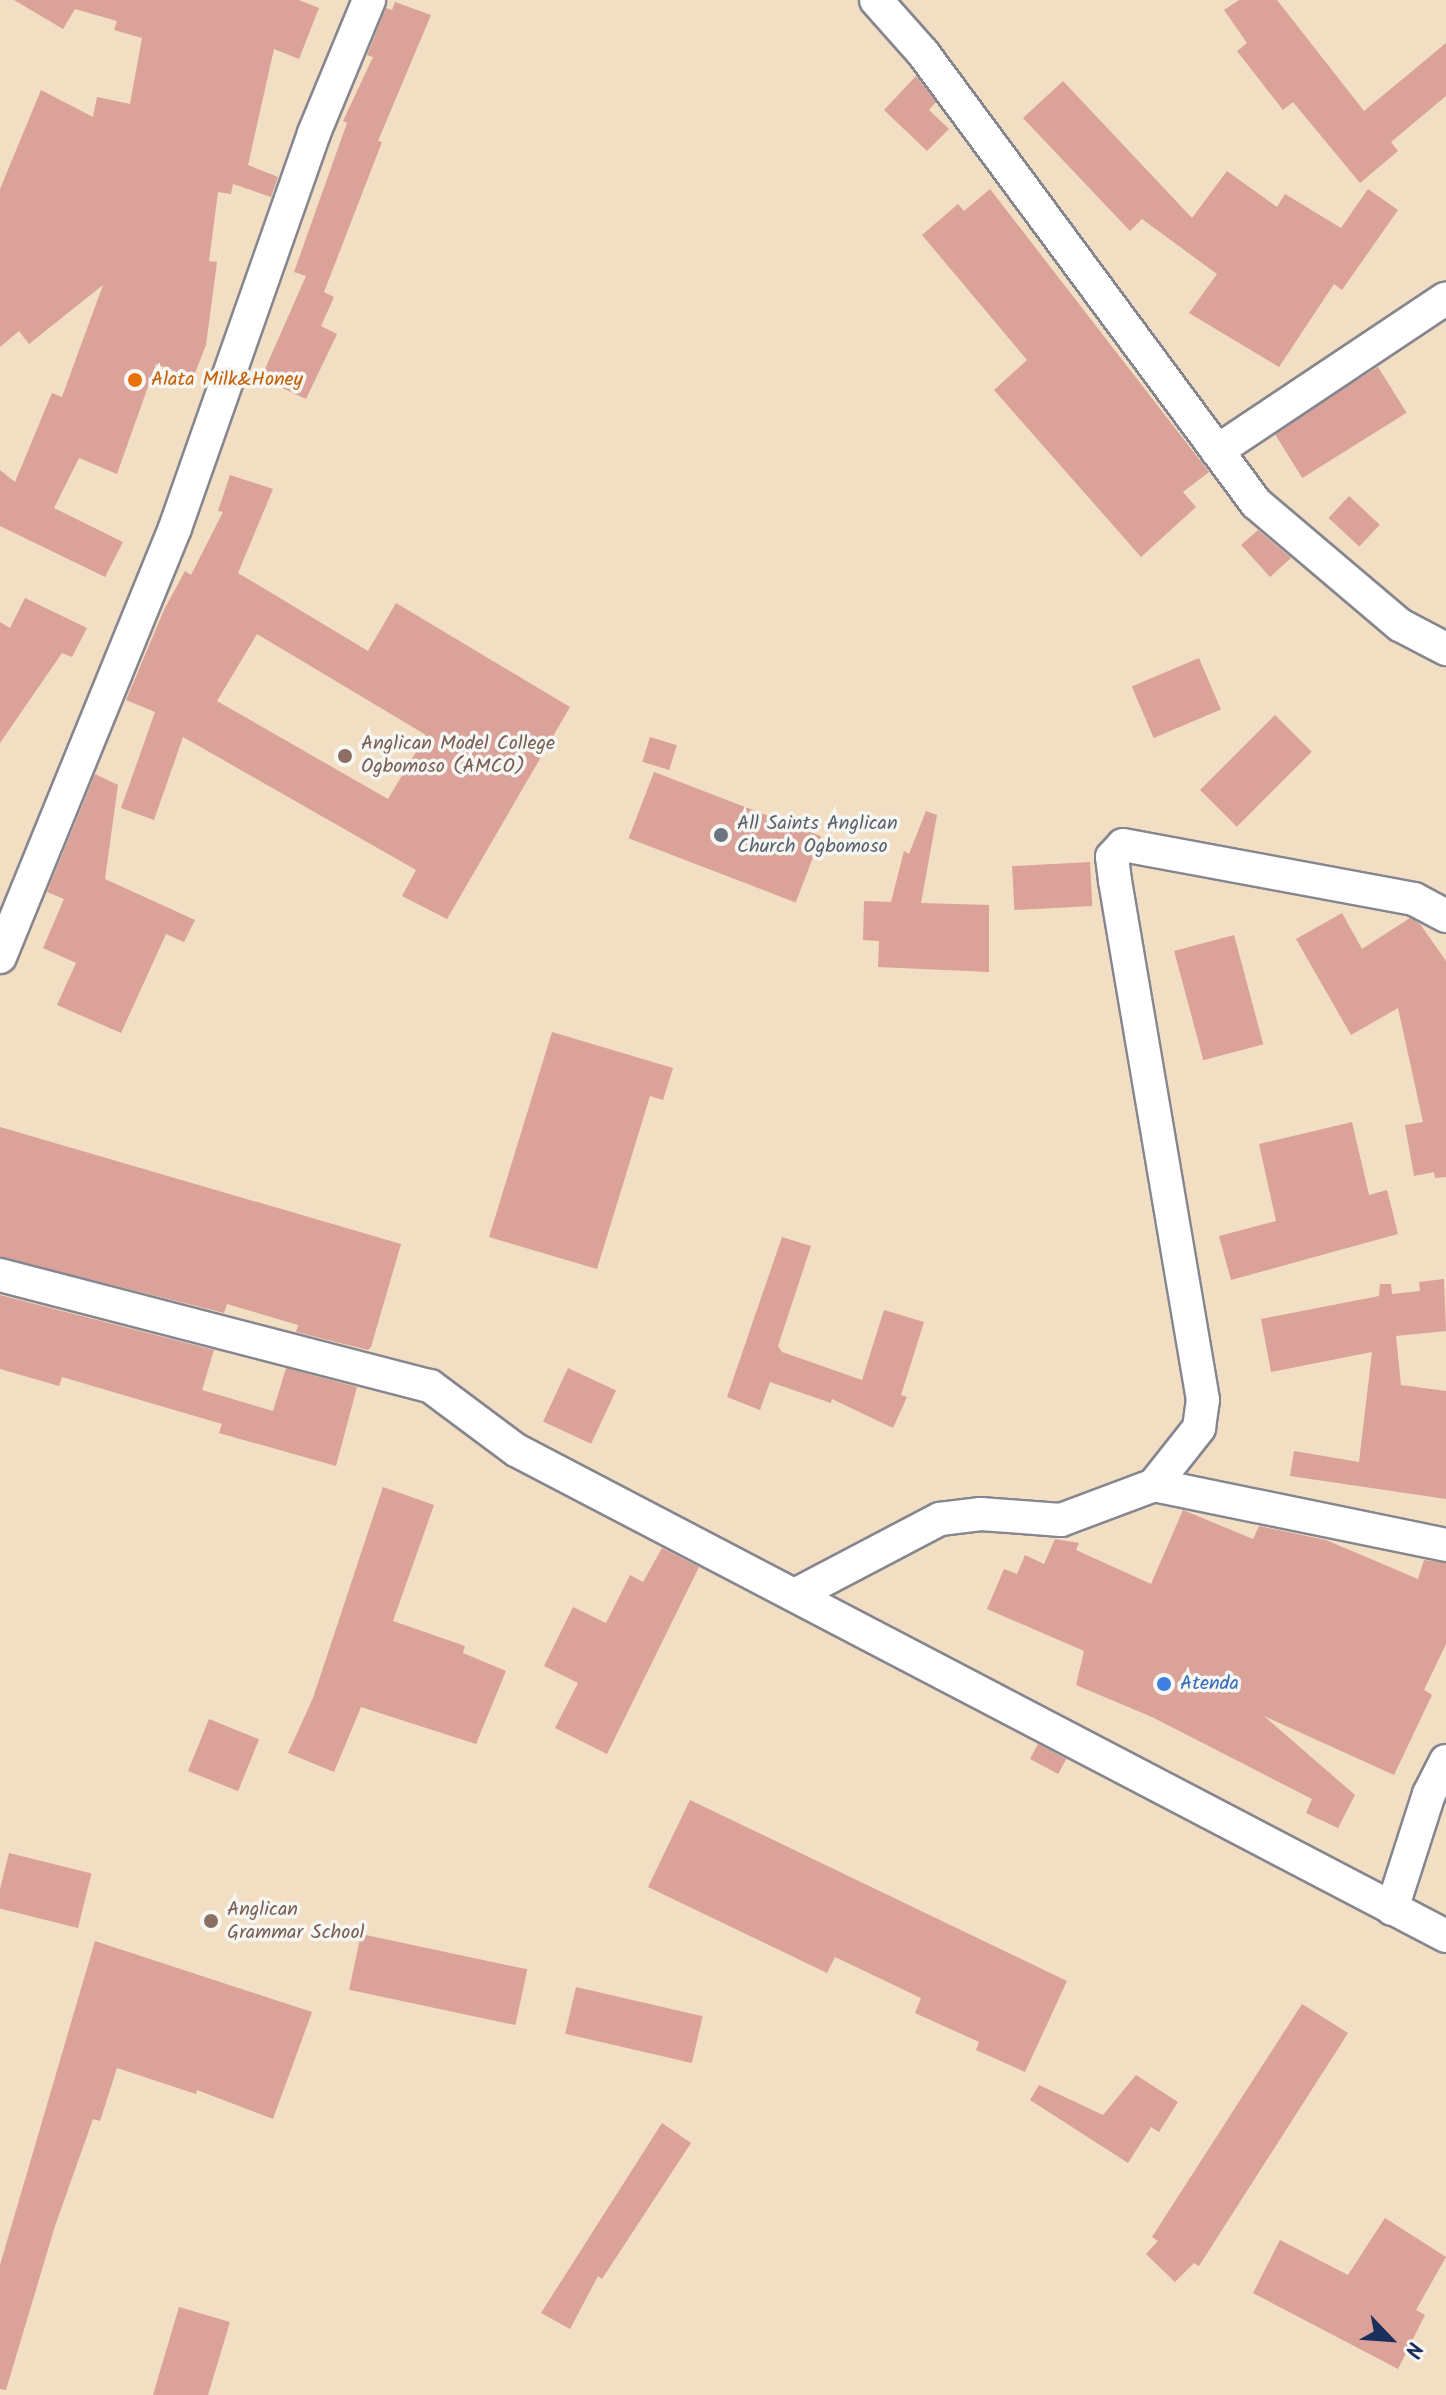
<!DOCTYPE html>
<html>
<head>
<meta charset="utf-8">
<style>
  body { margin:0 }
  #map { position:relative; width:1446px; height:2395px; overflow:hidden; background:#f2dec2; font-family:Kalam,sans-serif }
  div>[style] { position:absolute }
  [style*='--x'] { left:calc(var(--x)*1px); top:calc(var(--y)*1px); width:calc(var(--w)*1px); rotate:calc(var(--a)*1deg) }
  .building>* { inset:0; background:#daa298; transform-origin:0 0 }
  .roads { filter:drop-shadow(2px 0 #868690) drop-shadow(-2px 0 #868690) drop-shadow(0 2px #868690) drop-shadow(0 -2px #868690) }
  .minor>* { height:32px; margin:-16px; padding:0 16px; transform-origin:16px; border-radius:16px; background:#fff }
  .dots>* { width:22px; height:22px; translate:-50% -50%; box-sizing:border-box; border:4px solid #f6f6f2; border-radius:50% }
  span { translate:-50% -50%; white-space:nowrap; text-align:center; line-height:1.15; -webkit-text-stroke:7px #f6f6f2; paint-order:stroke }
  .food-label { font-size:20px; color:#c56008 }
  .left { translate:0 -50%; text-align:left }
  .education-label { font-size:20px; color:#785e54 }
  .worship-label { font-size:20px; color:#5b616d }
  .shop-label { font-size:20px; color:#366cbe }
  .north { position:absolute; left:1350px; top:2299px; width:80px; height:80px; -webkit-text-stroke:6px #f6f6f2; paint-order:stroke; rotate:115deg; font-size:22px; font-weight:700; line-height:32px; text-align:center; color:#1b2f5e }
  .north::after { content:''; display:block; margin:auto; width:28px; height:36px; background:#1b2f5e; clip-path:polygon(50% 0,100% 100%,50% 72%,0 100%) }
</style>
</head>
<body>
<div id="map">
  <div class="building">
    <i style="clip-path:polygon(14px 0,299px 0,319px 8px,299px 59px,274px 49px,248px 165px,278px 177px,271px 197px,233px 184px,231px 194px,218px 192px,209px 261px,217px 262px,206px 345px,193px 378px,156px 364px,117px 474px,79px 458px,54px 508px,123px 542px,105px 577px,0 526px,0 470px,15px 482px,52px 393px,62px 397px,103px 285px,29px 344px,19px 331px,0 347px,0 189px,41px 90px,93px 117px,97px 97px,130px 104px,142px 38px,114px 30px,117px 21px,75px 9px,63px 29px)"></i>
    <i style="clip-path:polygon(1239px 0,1277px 0,1364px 111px,1446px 43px,1446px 96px,1391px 142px,1398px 151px,1360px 183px,1293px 102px,1283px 110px,1237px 51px,1247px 43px,1224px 10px)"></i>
    <i style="clip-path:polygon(395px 2px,431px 15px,378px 141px,382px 142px,324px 292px,334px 297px,321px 326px,337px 334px,306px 399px,261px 378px,306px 276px,294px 272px,347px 123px,343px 121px,373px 57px,367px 55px,386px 8px,392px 10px)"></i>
    <i style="clip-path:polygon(916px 76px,936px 102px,929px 110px,949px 129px,927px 151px,884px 110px)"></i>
    <i style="clip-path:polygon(1063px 81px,1192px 218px,1227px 171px,1277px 207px,1285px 194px,1341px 228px,1368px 189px,1398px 210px,1342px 290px,1334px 284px,1279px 367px,1189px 313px,1217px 274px,1142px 219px,1130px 231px,1023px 118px)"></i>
    <i style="clip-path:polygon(990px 189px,1209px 472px,1183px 492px,1196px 507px,1141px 557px,994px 390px,1027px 360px,922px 235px,958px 204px,964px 211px)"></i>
    <i style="left:1378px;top:367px;width:54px;height:123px;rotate:58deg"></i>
    <i style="clip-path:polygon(evenodd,230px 475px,273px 489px,238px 573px,368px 651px,396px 603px,570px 707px,447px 919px,402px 896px,416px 870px,183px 737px,154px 820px,121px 808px,155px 712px,126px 700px,164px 610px,185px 571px,191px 575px,223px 512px,218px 511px,230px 475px,257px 634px,426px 735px,388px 799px,217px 701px,257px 634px)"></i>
    <i style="left:1349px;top:496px;width:42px;height:30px;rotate:43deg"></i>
    <i style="clip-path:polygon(1258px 530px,1291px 558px,1270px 577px,1241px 545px)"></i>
    <i style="clip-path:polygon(25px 598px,87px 628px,72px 657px,62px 653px,0 743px,0 622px,10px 628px)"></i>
    <i style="left:1199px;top:658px;width:56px;height:73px;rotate:67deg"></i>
    <i style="left:1275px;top:715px;width:52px;height:106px;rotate:45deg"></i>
    <i style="left:650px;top:737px;width:28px;height:26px;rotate:17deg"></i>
    <i style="left:654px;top:772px;width:179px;height:71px;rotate:21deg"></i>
    <i style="clip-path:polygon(95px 774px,118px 785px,105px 879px,195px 920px,184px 942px,166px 934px,121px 1033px,57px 1005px,76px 963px,43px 948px,64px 899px,47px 892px)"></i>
    <i style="clip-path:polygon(926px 811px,937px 815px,921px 903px,989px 905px,989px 972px,878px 967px,879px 941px,863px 940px,864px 901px,891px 902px,904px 851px,909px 854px)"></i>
    <i style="left:1090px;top:862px;width:44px;height:78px;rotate:87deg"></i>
    <i style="clip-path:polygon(1342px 913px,1362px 949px,1410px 918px,1420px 924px,1446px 961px,1446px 1177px,1435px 1178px,1434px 1172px,1414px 1176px,1405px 1125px,1423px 1122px,1398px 1008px,1351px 1035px,1296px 939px)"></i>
    <i style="left:1234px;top:935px;width:113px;height:62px;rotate:75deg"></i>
    <i style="clip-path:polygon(552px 1032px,673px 1068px,663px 1100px,650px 1096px,597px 1269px,489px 1237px)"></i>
    <i style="clip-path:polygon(1352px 1122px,1369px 1195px,1387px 1190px,1398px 1234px,1231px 1280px,1219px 1236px,1276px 1221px,1259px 1144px)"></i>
    <i style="clip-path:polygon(0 1127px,401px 1244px,371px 1347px,368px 1350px,296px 1332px,298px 1325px,227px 1304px,224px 1313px,0 1257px)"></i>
    <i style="clip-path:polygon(782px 1237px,811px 1246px,778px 1346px,782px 1352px,862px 1380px,884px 1310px,924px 1322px,901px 1395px,907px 1397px,893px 1428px,832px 1399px,831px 1403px,770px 1382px,760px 1410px,727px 1397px)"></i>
    <i style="clip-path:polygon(1444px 1279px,1446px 1331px,1396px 1336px,1401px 1385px,1446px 1391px,1446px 1499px,1290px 1476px,1294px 1451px,1359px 1462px,1372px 1352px,1271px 1372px,1261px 1319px,1379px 1296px,1380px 1284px,1391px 1284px,1392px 1294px,1420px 1291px,1419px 1282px)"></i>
    <i style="clip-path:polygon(0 1295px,214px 1350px,202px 1390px,273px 1411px,286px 1368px,357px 1387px,336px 1466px,219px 1433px,222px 1424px,62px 1377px,59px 1386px,0 1369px)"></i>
    <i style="left:568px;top:1368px;width:53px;height:59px;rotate:25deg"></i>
    <i style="clip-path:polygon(383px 1487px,434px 1505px,393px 1621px,465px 1646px,463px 1653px,506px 1671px,476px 1744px,361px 1707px,334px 1772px,288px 1753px,313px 1698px)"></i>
    <i style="clip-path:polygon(1183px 1510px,1253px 1539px,1259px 1526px,1326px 1540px,1418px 1579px,1424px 1560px,1446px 1563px,1446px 1644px,1424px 1690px,1432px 1695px,1394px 1775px,1264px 1716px,1355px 1795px,1338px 1828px,1306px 1813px,1312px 1799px,1152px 1717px,1076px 1685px,1084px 1651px,987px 1609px,1004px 1569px,1017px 1574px,1025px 1555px,1044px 1564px,1055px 1539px,1079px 1543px,1076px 1550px,1151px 1584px)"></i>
    <i style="clip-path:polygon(662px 1548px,699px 1567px,607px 1754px,555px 1728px,578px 1683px,544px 1666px,573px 1607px,606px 1623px,630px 1575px,643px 1582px)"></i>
    <i style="left:209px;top:1719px;width:54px;height:56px;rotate:22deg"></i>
    <i style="left:1038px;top:1744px;width:32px;height:17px;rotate:28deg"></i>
    <i style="clip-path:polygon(690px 1800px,1067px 1981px,1025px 2072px,976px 2050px,979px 2042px,915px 2013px,921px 1998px,835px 1957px,827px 1973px,648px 1887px)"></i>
    <i style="left:9px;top:1853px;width:85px;height:56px;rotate:14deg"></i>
    <i style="left:361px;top:1934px;width:170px;height:57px;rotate:12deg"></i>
    <i style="clip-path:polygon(95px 1941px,312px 2012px,273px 2119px,197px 2090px,196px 2094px,117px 2068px,100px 2121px,93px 2119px,55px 2226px,6px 2390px,0 2389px,0 2265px)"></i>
    <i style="left:576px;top:1987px;width:130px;height:48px;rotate:13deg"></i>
    <i style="clip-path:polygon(1302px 2004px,1348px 2033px,1199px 2266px,1194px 2263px,1175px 2282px,1146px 2254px,1158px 2241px,1152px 2237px)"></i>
    <i style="clip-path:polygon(1136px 2075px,1178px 2102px,1159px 2132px,1151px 2127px,1128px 2163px,1030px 2100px,1039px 2085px,1103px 2115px)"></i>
    <i style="clip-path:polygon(662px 2123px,691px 2143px,602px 2279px,598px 2276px,570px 2329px,541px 2313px)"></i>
    <i style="clip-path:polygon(1385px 2218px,1446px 2257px,1416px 2310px,1425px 2315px,1398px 2369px,1253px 2293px,1280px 2240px,1348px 2275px)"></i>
    <i style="clip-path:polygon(179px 2307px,230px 2322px,208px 2395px,153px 2395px)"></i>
  </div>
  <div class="roads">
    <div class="minor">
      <i style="--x:876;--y:0;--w:71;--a:48.4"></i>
      <i style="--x:923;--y:53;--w:560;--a:53.5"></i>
      <i style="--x:1256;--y:503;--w:189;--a:40.3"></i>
      <i style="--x:1400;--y:625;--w:52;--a:27.6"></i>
      <i style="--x:1217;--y:451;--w:275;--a:-33.7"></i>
      <i style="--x:0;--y:957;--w:463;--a:-67.8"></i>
      <i style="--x:175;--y:528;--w:419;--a:-70.6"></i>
      <i style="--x:314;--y:133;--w:144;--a:-67.5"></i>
      <i style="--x:0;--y:1275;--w:444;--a:14.5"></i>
      <i style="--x:430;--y:1386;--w:107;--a:36.7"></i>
      <i style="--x:516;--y:1450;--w:1049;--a:27.59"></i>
      <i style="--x:1154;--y:1485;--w:298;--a:11.6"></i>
      <i style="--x:795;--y:1595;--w:164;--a:-27.7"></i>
      <i style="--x:940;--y:1519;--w:41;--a:-7"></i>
      <i style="--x:981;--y:1514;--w:80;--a:4.3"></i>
      <i style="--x:1061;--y:1520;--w:99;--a:-20.6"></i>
      <i style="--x:1154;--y:1485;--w:73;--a:-51.7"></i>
      <i style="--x:1199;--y:1428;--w:28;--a:-82"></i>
      <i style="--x:1203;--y:1400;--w:526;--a:-99.62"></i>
      <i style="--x:1115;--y:881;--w:24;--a:-97"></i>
      <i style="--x:1112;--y:857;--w:16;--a:-47"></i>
      <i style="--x:1123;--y:845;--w:296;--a:10.5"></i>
      <i style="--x:1414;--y:899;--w:36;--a:28"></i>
      <i style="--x:1392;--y:1909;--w:121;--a:-72.2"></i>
      <i style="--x:1429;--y:1794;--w:37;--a:-63"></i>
    </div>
  </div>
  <div class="dots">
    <i style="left:135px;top:380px;background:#e8710a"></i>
    <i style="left:345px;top:756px;background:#8d6e63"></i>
    <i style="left:721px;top:835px;background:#6b7280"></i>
    <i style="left:1164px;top:1684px;background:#3f7fe0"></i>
    <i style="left:211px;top:1921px;background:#8d6e63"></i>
  </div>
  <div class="food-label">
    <span class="left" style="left:151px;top:380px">Alata Milk&amp;Honey</span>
  </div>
  <div class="education-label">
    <span class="left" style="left:361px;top:756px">Anglican Model College<br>Ogbomoso (AMCO)</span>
    <span class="left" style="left:227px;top:1922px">Anglican<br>Grammar School</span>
  </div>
  <div class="worship-label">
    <span class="left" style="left:737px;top:836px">All Saints Anglican<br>Church Ogbomoso</span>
  </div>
  <div class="shop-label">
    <span class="left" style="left:1180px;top:1684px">Atenda</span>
  </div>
  <div class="north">N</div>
</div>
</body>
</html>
